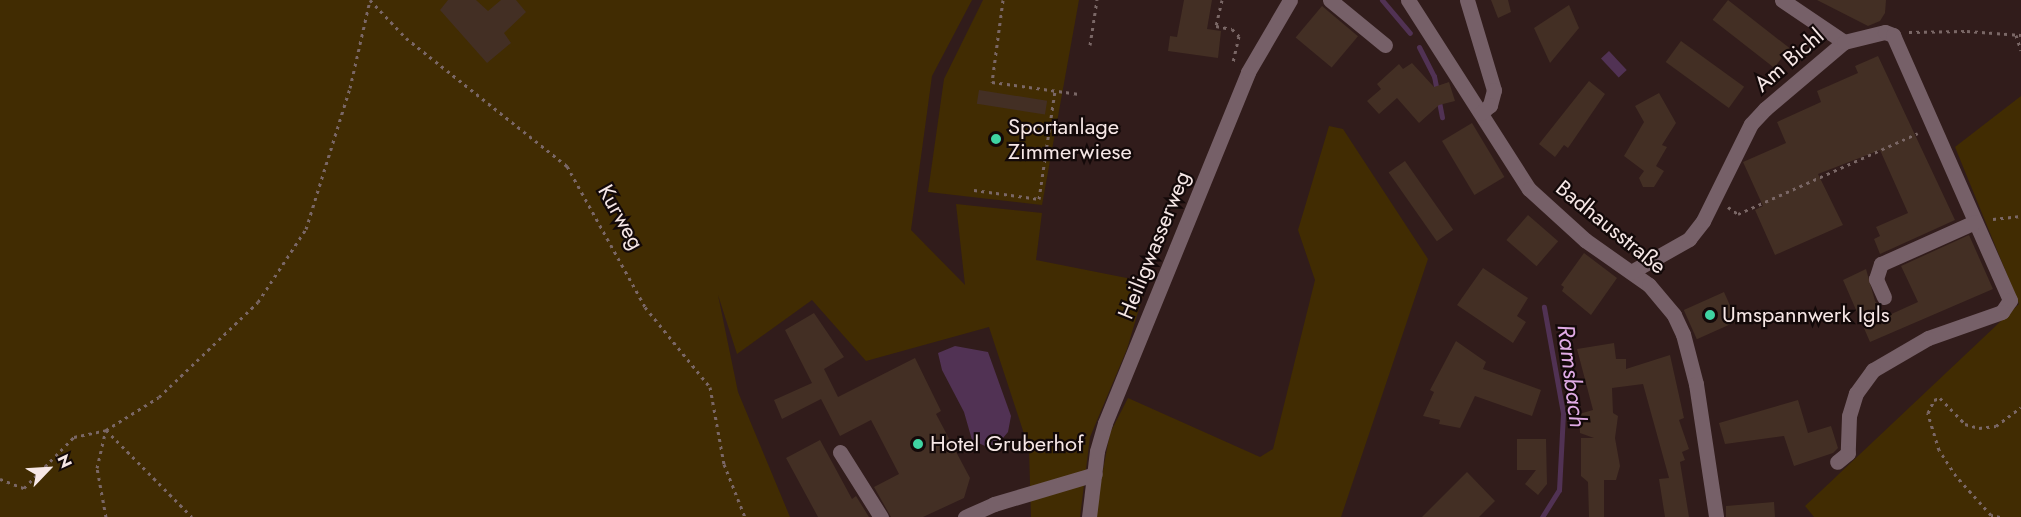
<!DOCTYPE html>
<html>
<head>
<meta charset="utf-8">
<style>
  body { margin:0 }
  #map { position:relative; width:2021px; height:517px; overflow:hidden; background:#311c1b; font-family:Jost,sans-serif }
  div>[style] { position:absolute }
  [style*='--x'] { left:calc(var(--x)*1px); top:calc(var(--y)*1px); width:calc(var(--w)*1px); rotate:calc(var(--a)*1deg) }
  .green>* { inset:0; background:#412c02 }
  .water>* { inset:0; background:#513254; transform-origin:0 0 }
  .stream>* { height:5px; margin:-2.5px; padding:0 2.5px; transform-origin:2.5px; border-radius:2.5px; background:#513254 }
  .building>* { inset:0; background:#432f24; transform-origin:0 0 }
  .path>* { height:3px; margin-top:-1.5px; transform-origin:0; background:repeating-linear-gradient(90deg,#7a6766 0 3px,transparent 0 7.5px) }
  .minor>* { height:15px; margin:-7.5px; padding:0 7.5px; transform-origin:7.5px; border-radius:7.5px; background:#766068 }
  .dots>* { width:16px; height:16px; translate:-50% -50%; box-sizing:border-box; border:3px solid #130909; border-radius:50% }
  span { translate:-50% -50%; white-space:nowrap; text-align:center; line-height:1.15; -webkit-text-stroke:4.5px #130909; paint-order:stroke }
  .street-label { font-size:22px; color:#f6e7e6 }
  .poi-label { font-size:22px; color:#f6e7e6 }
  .left { translate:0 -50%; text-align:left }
  .water-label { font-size:24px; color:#e0abe5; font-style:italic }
  .north { position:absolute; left:18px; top:439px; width:60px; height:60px; -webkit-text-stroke:4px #130909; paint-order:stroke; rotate:65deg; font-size:16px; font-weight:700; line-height:24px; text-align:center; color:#f6e7e6 }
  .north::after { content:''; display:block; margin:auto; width:21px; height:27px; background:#f6e7e6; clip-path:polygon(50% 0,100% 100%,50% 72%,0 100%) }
</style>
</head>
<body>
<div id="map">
  <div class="green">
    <i style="clip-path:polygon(0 0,972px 0,932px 76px,911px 230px,965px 285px,956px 204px,1042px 213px,1036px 260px,1147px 282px,1127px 349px,1090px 437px,1080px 517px,1031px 517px,1029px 449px,989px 327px,866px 361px,812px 300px,737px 354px,718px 295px,738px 392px,790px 517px,0 517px)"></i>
    <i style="clip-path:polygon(983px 0,1079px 0,1042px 205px,928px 192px,944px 79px)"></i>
    <i style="clip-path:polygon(2021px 96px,2021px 517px,1814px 517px,1805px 506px,2019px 304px,1955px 147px)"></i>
    <i style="clip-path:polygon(1329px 126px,1343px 129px,1428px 259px,1341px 517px,1094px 517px,1110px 433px,1128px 398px,1260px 457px,1273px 449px,1315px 280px,1298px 230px)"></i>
  </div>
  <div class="water">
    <i style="left:1609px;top:51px;width:26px;height:11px;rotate:47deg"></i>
    <i style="clip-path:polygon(955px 346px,988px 352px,1011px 416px,1008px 432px,998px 444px,985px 446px,972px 440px,964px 412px,942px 370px,938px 353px)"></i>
  </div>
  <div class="stream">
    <i style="--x:1382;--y:0;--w:43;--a:49.7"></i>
    <i style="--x:1419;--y:47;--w:33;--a:63"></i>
    <i style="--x:1434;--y:76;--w:42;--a:79"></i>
    <i style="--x:1542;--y:517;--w:32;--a:-58"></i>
    <i style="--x:1559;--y:490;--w:77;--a:-87"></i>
    <i style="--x:1563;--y:413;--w:108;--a:-100.2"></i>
  </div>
  <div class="building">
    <i style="clip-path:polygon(448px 0,476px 0,488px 11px,501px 0,516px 0,526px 12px,504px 33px,511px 43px,487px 63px,440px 10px)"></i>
    <i style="clip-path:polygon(1184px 0,1212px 0,1207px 29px,1221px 31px,1218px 58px,1168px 51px,1170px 36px,1177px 37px)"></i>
    <i style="clip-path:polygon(1491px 0,1508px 0,1511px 12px,1498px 18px)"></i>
    <i style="left:1728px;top:0;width:78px;height:25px;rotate:38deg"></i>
    <i style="clip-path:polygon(1817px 0,1886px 0,1885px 13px,1880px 21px,1868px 26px)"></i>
    <i style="clip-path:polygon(1569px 5px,1579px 28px,1550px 63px,1534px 28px)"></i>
    <i style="left:1322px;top:6px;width:47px;height:41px;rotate:40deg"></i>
    <i style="left:1681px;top:41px;width:78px;height:26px;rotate:36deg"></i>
    <i style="clip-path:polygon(1878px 56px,1955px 220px,1880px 254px,1874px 239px,1880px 236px,1876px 227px,1908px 213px,1880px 150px,1818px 174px,1843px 225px,1775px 255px,1755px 210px,1763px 206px,1743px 162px,1786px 143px,1777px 122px,1821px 102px,1817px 91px,1858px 73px,1855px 66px)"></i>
    <i style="clip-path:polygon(1412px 63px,1434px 87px,1449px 82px,1455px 101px,1439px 105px,1419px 123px,1397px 98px,1379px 114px,1367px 101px,1381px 89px,1377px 84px,1399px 64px,1403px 69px)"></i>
    <i style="clip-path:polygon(1589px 81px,1605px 94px,1568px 148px,1564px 145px,1555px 157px,1539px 144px)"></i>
    <i style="left:979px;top:90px;width:69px;height:14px;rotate:9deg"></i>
    <i style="clip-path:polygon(1659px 93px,1676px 123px,1662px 145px,1667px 147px,1656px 166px,1664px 171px,1654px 187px,1643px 187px,1639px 178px,1644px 171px,1624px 156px,1644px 122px,1635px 106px)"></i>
    <i style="left:1472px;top:123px;width:63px;height:35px;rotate:59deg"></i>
    <i style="left:1405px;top:161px;width:84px;height:20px;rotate:55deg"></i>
    <i style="left:1528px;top:215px;width:40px;height:33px;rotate:41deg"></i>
    <i style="clip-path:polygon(1969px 235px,1993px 289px,1870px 342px,1843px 280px,1866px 269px,1875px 301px,1887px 316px,1918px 302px,1901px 266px)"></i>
    <i style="clip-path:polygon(1584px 253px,1617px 278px,1591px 315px,1562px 291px,1564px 287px,1561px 285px)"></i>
    <i style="clip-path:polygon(1483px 268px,1528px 298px,1517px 316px,1526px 322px,1513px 343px,1457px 305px)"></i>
    <i style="left:1724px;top:292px;width:32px;height:44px;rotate:66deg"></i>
    <i style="clip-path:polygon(814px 313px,844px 357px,824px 369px,838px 397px,915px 358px,941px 411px,936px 414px,970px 478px,964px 498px,923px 517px,891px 517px,874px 487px,899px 474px,871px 420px,840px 436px,821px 399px,782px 419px,774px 400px,812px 383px,785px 330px)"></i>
    <i style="clip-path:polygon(1456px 341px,1486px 362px,1483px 369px,1541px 390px,1532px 416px,1475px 396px,1460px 428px,1439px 424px,1440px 420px,1423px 416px,1434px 392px,1430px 390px)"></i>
    <i style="clip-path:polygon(1614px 343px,1616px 359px,1626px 359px,1626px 369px,1670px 355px,1684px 418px,1679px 420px,1689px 449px,1682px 452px,1685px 460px,1680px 462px,1689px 517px,1665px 517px,1659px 479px,1669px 478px,1643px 384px,1612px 388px,1613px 413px,1618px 416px,1615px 438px,1620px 466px,1616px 480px,1604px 480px,1604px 517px,1589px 517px,1588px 482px,1581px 476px,1581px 438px,1594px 438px,1580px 433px,1579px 414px,1593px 410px,1577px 349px)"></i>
    <i style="clip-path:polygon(1798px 400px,1808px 433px,1831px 426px,1838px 448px,1833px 453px,1794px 466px,1784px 436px,1725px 444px,1719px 423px)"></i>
    <i style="clip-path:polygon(1517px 439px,1546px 439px,1547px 484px,1538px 495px,1525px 484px,1536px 470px,1517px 470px)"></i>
    <i style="clip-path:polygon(820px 440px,852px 499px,856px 496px,869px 517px,818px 517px,786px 458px)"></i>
    <i style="clip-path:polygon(1467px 472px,1495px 501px,1479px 517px,1422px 517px)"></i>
    <i style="clip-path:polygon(1774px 502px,1775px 517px,1726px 517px,1726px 506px)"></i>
  </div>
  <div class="path">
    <i style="--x:370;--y:0;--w:52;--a:46.5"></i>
    <i style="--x:406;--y:38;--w:206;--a:38.5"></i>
    <i style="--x:567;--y:166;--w:161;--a:61"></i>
    <i style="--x:645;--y:307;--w:103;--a:50.9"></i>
    <i style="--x:710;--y:387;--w:78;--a:79.7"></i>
    <i style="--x:724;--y:464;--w:57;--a:68.4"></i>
    <i style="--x:1003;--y:0;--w:83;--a:97.6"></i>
    <i style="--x:992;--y:82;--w:88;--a:7.9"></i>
    <i style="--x:1222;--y:0;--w:27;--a:103"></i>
    <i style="--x:1216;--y:26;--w:16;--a:11"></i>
    <i style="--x:1232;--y:29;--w:10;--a:45"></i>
    <i style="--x:1239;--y:36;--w:27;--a:103"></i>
    <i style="--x:1909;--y:32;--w:58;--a:-1"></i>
    <i style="--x:1967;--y:31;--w:54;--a:4.2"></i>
    <i style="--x:2016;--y:35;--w:16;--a:72"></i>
    <i style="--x:1090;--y:45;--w:46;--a:-81.2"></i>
    <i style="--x:974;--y:190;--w:66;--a:7.9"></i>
    <i style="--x:1039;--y:199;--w:109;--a:-81.6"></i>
    <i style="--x:1728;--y:207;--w:12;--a:35"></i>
    <i style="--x:1738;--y:214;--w:197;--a:-24.2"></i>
    <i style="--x:1993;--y:219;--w:28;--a:-6"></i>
    <i style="--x:0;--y:479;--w:26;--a:21"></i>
    <i style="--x:24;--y:488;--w:71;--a:-45.6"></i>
    <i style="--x:74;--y:437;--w:33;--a:-12"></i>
    <i style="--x:106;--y:430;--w:122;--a:45.3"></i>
    <i style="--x:106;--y:517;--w:50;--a:-100.4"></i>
    <i style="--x:97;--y:468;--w:39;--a:-77"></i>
    <i style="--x:106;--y:430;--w:62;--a:-31.9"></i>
    <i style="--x:159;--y:397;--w:137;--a:-43.8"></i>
    <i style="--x:258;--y:302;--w:87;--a:-56.7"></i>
    <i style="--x:306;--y:229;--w:148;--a:-72.7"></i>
    <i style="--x:350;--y:88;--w:90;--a:-77.2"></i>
    <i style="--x:2000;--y:517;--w:9;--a:-167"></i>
    <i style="--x:1991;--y:515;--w:52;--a:-131.9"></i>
    <i style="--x:1956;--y:476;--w:31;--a:-123"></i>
    <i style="--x:1939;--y:450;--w:39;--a:-107"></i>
    <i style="--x:1928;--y:413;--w:14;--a:-65"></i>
    <i style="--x:1934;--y:400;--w:6;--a:-18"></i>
    <i style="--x:1940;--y:398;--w:36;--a:46"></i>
    <i style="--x:1965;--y:424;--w:15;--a:16"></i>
    <i style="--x:1979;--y:428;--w:17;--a:-7"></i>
    <i style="--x:1996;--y:426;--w:31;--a:-37"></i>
  </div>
  <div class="minor">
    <i style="--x:1330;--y:0;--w:71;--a:39.3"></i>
    <i style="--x:1408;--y:0;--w:224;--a:57.4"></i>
    <i style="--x:1529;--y:189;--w:76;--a:42.3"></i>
    <i style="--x:1585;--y:240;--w:78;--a:35.1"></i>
    <i style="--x:1649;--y:285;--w:39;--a:50"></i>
    <i style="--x:1674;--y:315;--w:21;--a:65"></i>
    <i style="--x:1683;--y:334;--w:52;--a:75.4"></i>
    <i style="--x:1696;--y:384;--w:134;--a:81.4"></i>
    <i style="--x:1467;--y:0;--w:94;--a:73.3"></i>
    <i style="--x:1494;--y:90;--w:16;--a:105"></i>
    <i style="--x:1490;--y:105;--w:12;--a:138"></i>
    <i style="--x:1782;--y:0;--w:75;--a:34.1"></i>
    <i style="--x:1631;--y:272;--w:67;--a:-29.6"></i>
    <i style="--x:1689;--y:239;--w:23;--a:-52"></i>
    <i style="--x:1703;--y:221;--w:108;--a:-63.7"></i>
    <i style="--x:1751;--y:124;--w:21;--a:-47"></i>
    <i style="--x:1765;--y:109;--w:104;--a:-40.3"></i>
    <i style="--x:1844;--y:42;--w:42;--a:-13.7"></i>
    <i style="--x:1885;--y:32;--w:9;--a:21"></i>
    <i style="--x:1893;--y:35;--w:290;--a:66.2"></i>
    <i style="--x:2010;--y:300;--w:14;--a:124"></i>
    <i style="--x:2002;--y:312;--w:78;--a:160.6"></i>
    <i style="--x:1928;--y:338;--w:64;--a:149.8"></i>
    <i style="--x:1873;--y:370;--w:29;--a:126"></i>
    <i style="--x:1856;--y:393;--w:24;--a:107"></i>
    <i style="--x:1849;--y:416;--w:37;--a:92"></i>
    <i style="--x:1848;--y:453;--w:14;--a:141"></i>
    <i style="--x:1884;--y:297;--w:20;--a:-114"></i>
    <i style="--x:1876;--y:279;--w:16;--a:-72"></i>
    <i style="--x:1881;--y:264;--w:103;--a:-24.1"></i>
    <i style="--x:840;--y:452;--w:77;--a:57.8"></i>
    <i style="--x:965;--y:517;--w:32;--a:-24"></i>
    <i style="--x:994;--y:504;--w:105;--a:-16.5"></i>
    <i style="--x:1089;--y:517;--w:66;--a:-83.1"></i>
    <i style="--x:1097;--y:451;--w:29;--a:-74"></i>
    <i style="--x:1105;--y:423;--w:379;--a:-67.8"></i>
    <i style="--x:1248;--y:72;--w:83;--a:-59.7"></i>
  </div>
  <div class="dots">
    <i style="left:996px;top:139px;background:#3fd4a2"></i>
    <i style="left:1710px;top:315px;background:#3fd4a2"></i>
    <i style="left:918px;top:444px;background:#3fd4a2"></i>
  </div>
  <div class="street-label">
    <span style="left:1789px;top:60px;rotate:-41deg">Am Bichl</span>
    <span style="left:621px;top:217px;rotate:61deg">Kurweg</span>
    <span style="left:1611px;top:227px;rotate:39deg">Badhausstraße</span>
    <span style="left:1154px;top:245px;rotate:-68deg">Heiligwasserweg</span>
  </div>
  <div class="poi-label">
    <span class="left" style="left:1008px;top:139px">Sportanlage<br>Zimmerwiese</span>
    <span class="left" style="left:1722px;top:315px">Umspannwerk Igls</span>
    <span class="left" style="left:930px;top:444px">Hotel Gruberhof</span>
  </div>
  <div class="water-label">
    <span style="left:1572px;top:376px;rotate:83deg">Ramsbach</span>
  </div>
  <div class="north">N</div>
</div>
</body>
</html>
